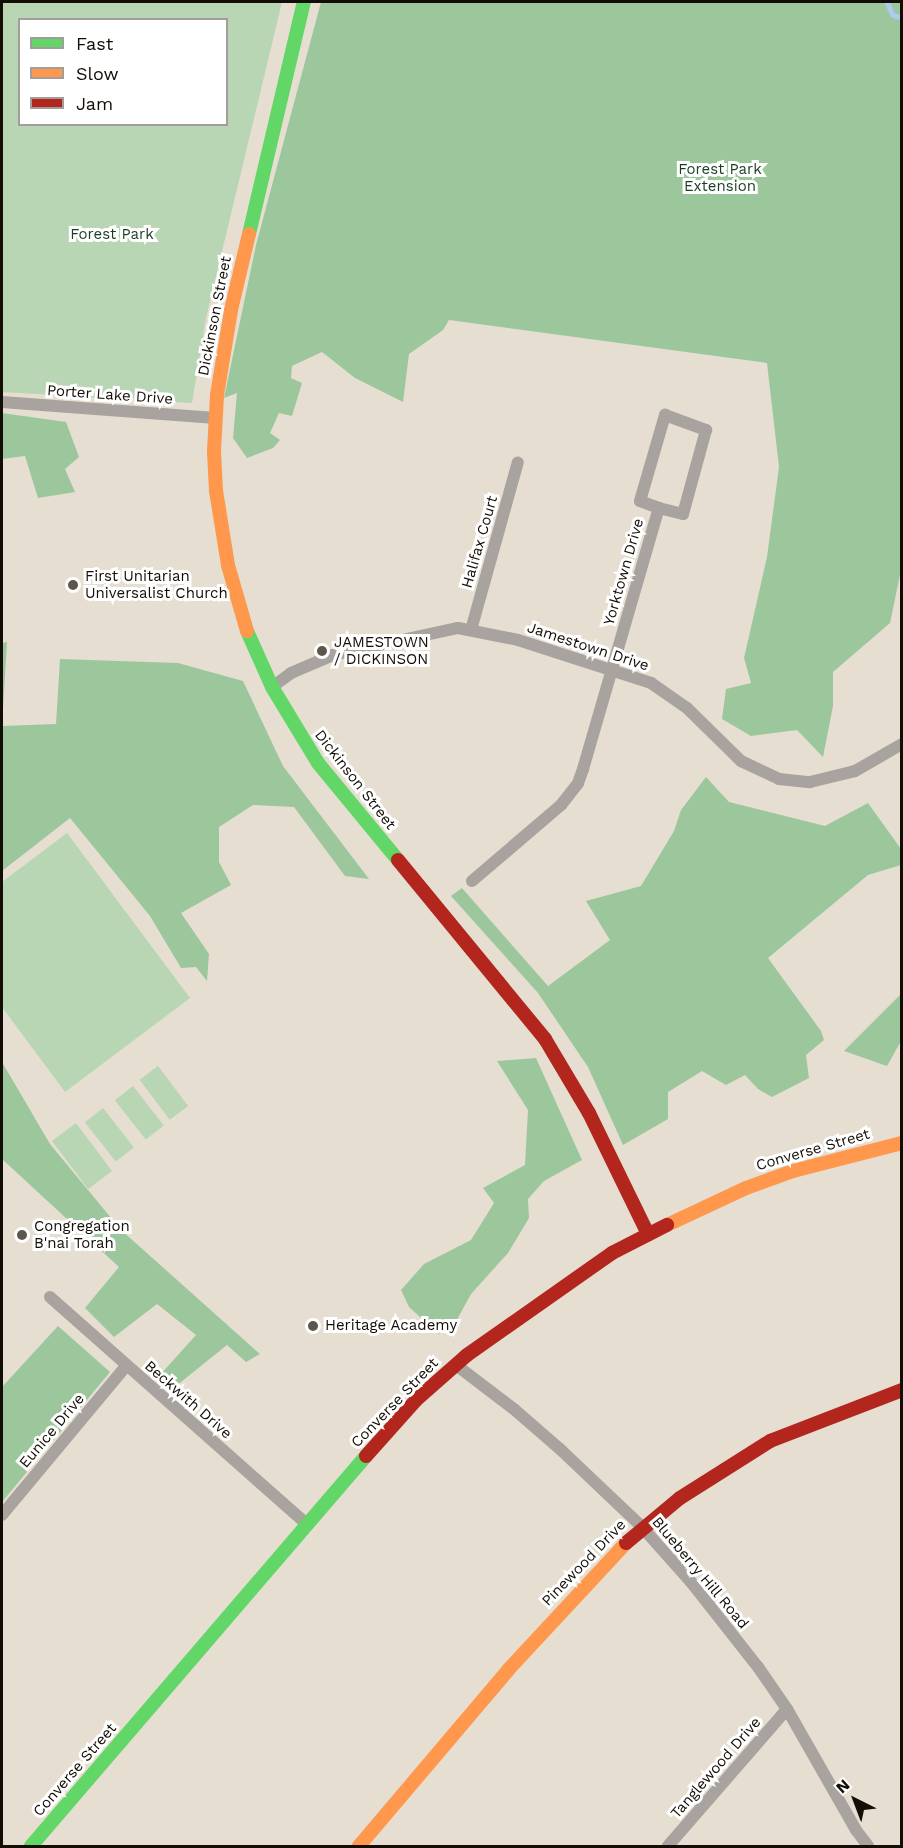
<!DOCTYPE html>
<html>
<head>
<meta charset="utf-8">
<style>
  body { margin:0 }
  #map { position:relative; width:903px; height:1848px; overflow:hidden; background:#e6ded1; font-family:"Work Sans",sans-serif }
  div>[style] { position:absolute }
  [style*='--x'] { left:calc(var(--x)*1px); top:calc(var(--y)*1px); width:calc(var(--w)*1px); rotate:calc(var(--a)*1deg) }
  .green>* { inset:0; background:#b8d5b4; transform-origin:0 0 }
  .forest>* { inset:0; background:#9cc79d }
  .stream>* { height:4.5px; margin:-2.25px; padding:0 2.25px; transform-origin:2.25px; border-radius:2.25px; background:#aecaf1 }
  .street>* { height:12px; margin:-6px; padding:0 6px; transform-origin:6px; border-radius:6px; background:#a8a39f }
  .fast>* { height:14px; margin:-7px; padding:0 7px; transform-origin:7px; border-radius:7px; background:#63d668 }
  .slow>* { height:14px; margin:-7px; padding:0 7px; transform-origin:7px; border-radius:7px; background:#ff974d }
  .jam>* { height:14px; margin:-7px; padding:0 7px; transform-origin:7px; border-radius:7px; background:#b3261e }
  .dots>* { width:16px; height:16px; translate:-50% -50%; box-sizing:border-box; border:3px solid #fff; border-radius:50% }
  span { translate:-50% -50%; white-space:nowrap; text-align:center; line-height:1.15; -webkit-text-stroke:6px #fff; paint-order:stroke }
  .park-label { font-size:15px; color:#1a3c22 }
  .street-label { font-size:15px; color:#120d05 }
  .poi-label { font-size:15px; color:#120d05 }
  .left { translate:0 -50%; text-align:left }
  .frame { position:absolute; inset:0; border:3px solid #120d05; pointer-events:none }
  .legend { position:absolute; left:18px; top:18px; width:210px; height:108px; box-sizing:border-box; background:#fff; border:2px solid #a09e9b; margin:0; padding:8px 10px; list-style:none; font-size:18px; color:#120d05 }
  .legend li { display:flex; align-items:center; gap:12px; height:30px }
  .legend b { width:30px; border:2px solid #a09e9b }
  .north { position:absolute; left:825px; top:1770px; width:60px; height:60px; -webkit-text-stroke:4px #fff; paint-order:stroke; rotate:318deg; font-size:16px; font-weight:700; line-height:24px; text-align:center; color:#120d05 }
  .north::after { content:''; display:block; margin:auto; width:21px; height:27px; background:#120d05; clip-path:polygon(50% 0,100% 100%,50% 72%,0 100%) }
</style>
</head>
<body>
<div id="map">
  <div class="green">
    <i style="clip-path:polygon(evenodd,2px 2px,282px 2px,206px 318px,192px 403px,2px 392px,2px 2px,20px 20px,226px 20px,226px 124px,20px 124px,20px 20px)"></i>
    <i style="clip-path:polygon(67px 833px,190px 998px,65px 1092px,2px 1007px,2px 882px)"></i>
    <i style="left:158px;top:1066px;width:50px;height:23px;rotate:53deg"></i>
    <i style="left:133px;top:1086px;width:50px;height:23px;rotate:52deg"></i>
    <i style="left:103px;top:1108px;width:50px;height:23px;rotate:52deg"></i>
    <i style="left:76px;top:1123px;width:60px;height:30px;rotate:53deg"></i>
  </div>
  <div class="forest">
    <i style="clip-path:polygon(321px 2px,901px 2px,901px 570px,890px 623px,833px 672px,833px 706px,823px 757px,797px 730px,751px 736px,722px 719px,726px 689px,751px 683px,744px 658px,767px 557px,779px 467px,767px 363px,449px 320px,443px 330px,409px 354px,403px 402px,355px 378px,322px 352px,292px 366px,291px 378px,302px 383px,292px 416px,279px 413px,270px 433px,280px 440px,273px 448px,247px 458px,233px 438px,237px 393px,224px 398px,256px 245px)"></i>
    <i style="clip-path:polygon(2px 413px,66px 422px,79px 457px,65px 469px,75px 492px,38px 498px,25px 456px,2px 459px)"></i>
    <i style="clip-path:polygon(7px 642px,2px 726px,56px 724px,60px 659px,178px 663px,243px 681px,283px 766px,369px 879px,345px 876px,294px 807px,253px 805px,219px 827px,219px 862px,231px 885px,181px 913px,209px 954px,207px 981px,196px 967px,181px 968px,150px 916px,70px 818px,2px 871px,2px 643px)"></i>
    <i style="clip-path:polygon(706px 777px,729px 802px,825px 826px,868px 803px,901px 849px,901px 865px,868px 875px,768px 958px,821px 1031px,824px 1040px,806px 1055px,809px 1078px,772px 1097px,758px 1089px,745px 1075px,726px 1085px,702px 1071px,668px 1092px,668px 1119px,623px 1145px,588px 1067px,538px 993px,451px 896px,462px 888px,548px 986px,610px 940px,586px 901px,641px 886px,674px 831px,681px 810px)"></i>
    <i style="clip-path:polygon(901px 994px,901px 1041px,887px 1066px,844px 1051px)"></i>
    <i style="clip-path:polygon(536px 1058px,582px 1160px,544px 1181px,528px 1199px,529px 1218px,508px 1253px,471px 1294px,454px 1325px,439px 1334px,409px 1307px,401px 1290px,424px 1264px,471px 1240px,494px 1203px,483px 1188px,525px 1165px,528px 1110px,497px 1061px)"></i>
    <i style="clip-path:polygon(2px 1062px,50px 1144px,121px 1230px,260px 1354px,246px 1362px,227px 1345px,176px 1386px,159px 1376px,196px 1335px,157px 1304px,114px 1337px,85px 1308px,119px 1267px,2px 1159px)"></i>
    <i style="clip-path:polygon(58px 1326px,110px 1372px,2px 1502px,2px 1387px)"></i>
  </div>
  <div class="stream">
    <i style="--x:887;--y:2;--w:14;--a:65"></i>
    <i style="--x:893;--y:15;--w:9;--a:18"></i>
  </div>
  <div class="street">
    <i style="--x:2;--y:402;--w:214;--a:4.3"></i>
    <i style="--x:471;--y:630;--w:174;--a:-74.4"></i>
    <i style="--x:272;--y:687;--w:24;--a:-36"></i>
    <i style="--x:291;--y:673;--w:46;--a:-23.2"></i>
    <i style="--x:333;--y:655;--w:128;--a:-12.2"></i>
    <i style="--x:458;--y:628;--w:61;--a:11.3"></i>
    <i style="--x:518;--y:640;--w:140;--a:17.9"></i>
    <i style="--x:651;--y:683;--w:44;--a:34.8"></i>
    <i style="--x:687;--y:708;--w:76;--a:44.5"></i>
    <i style="--x:741;--y:761;--w:42;--a:25.3"></i>
    <i style="--x:779;--y:779;--w:31;--a:6"></i>
    <i style="--x:810;--y:782;--w:46;--a:-13.7"></i>
    <i style="--x:855;--y:771;--w:54;--a:-29.9"></i>
    <i style="--x:472;--y:881;--w:117;--a:-40.5"></i>
    <i style="--x:561;--y:805;--w:28;--a:-52"></i>
    <i style="--x:578;--y:783;--w:15;--a:-70"></i>
    <i style="--x:583;--y:769;--w:272;--a:-73.8"></i>
    <i style="--x:659;--y:508;--w:20;--a:-160"></i>
    <i style="--x:640;--y:501;--w:90;--a:-73.8"></i>
    <i style="--x:665;--y:415;--w:44;--a:20.1"></i>
    <i style="--x:706;--y:430;--w:87;--a:105.3"></i>
    <i style="--x:683;--y:514;--w:25;--a:-166"></i>
    <i style="--x:50;--y:1297;--w:343;--a:41.5"></i>
    <i style="--x:456;--y:1365;--w:74;--a:37.3"></i>
    <i style="--x:515;--y:1410;--w:61;--a:41"></i>
    <i style="--x:561;--y:1450;--w:112;--a:43.5"></i>
    <i style="--x:642;--y:1527;--w:74;--a:48.3"></i>
    <i style="--x:691;--y:1582;--w:108;--a:51.8"></i>
    <i style="--x:758;--y:1667;--w:51;--a:55.4"></i>
    <i style="--x:787;--y:1709;--w:139;--a:60.3"></i>
    <i style="--x:856;--y:1830;--w:20;--a:53"></i>
    <i style="--x:2;--y:1515;--w:194;--a:-50.2"></i>
    <i style="--x:668;--y:1846;--w:181;--a:-49"></i>
  </div>
  <div class="fast">
    <i style="--x:249;--y:234;--w:238;--a:-76.7"></i>
    <i style="--x:247;--y:631;--w:61;--a:65.9"></i>
    <i style="--x:272;--y:687;--w:89;--a:58.8"></i>
    <i style="--x:318;--y:763;--w:126;--a:50.5"></i>
    <i style="--x:31;--y:1846;--w:514;--a:-49.34"></i>
  </div>
  <div class="slow">
    <i style="--x:247;--y:631;--w:69;--a:-106.1"></i>
    <i style="--x:228;--y:565;--w:75;--a:-99.2"></i>
    <i style="--x:216;--y:491;--w:40;--a:-92.9"></i>
    <i style="--x:214;--y:451;--w:56;--a:-86.9"></i>
    <i style="--x:217;--y:395;--w:86;--a:-80.6"></i>
    <i style="--x:231;--y:310;--w:78;--a:-76.7"></i>
    <i style="--x:667;--y:1225;--w:87;--a:-25.1"></i>
    <i style="--x:746;--y:1188;--w:50;--a:-19.9"></i>
    <i style="--x:793;--y:1171;--w:113;--a:-14.4"></i>
    <i style="--x:359;--y:1846;--w:231;--a:-49.7"></i>
    <i style="--x:508;--y:1670;--w:173;--a:-47.1"></i>
  </div>
  <div class="jam">
    <i style="--x:398;--y:860;--w:232;--a:50.6"></i>
    <i style="--x:545;--y:1039;--w:86;--a:59.3"></i>
    <i style="--x:589;--y:1113;--w:135;--a:64"></i>
    <i style="--x:366;--y:1456;--w:75;--a:-48.2"></i>
    <i style="--x:416;--y:1400;--w:68;--a:-41.4"></i>
    <i style="--x:467;--y:1355;--w:177;--a:-35.1"></i>
    <i style="--x:612;--y:1253;--w:62;--a:-27"></i>
    <i style="--x:626;--y:1543;--w:70;--a:-39.8"></i>
    <i style="--x:680;--y:1498;--w:107;--a:-32.3"></i>
    <i style="--x:770;--y:1441;--w:142;--a:-21.1"></i>
  </div>
  <div class="dots">
    <i style="left:73px;top:585px;background:#5c564c"></i>
    <i style="left:322px;top:651px;background:#5c564c"></i>
    <i style="left:22px;top:1235px;background:#5c564c"></i>
    <i style="left:313px;top:1326px;background:#5c564c"></i>
  </div>
  <div class="park-label">
    <span style="left:720px;top:178px">Forest Park<br>Extension</span>
    <span style="left:112px;top:235px">Forest Park</span>
  </div>
  <div class="street-label">
    <span style="left:215px;top:316px;rotate:-79deg">Dickinson Street</span>
    <span style="left:110px;top:395px;rotate:4deg">Porter Lake Drive</span>
    <span style="left:480px;top:542px;rotate:-74deg">Halifax Court</span>
    <span style="left:624px;top:572px;rotate:-74deg">Yorktown Drive</span>
    <span style="left:588px;top:647px;rotate:18deg">Jamestown Drive</span>
    <span style="left:355px;top:780px;rotate:52deg">Dickinson Street</span>
    <span style="left:813px;top:1150px;rotate:-16deg">Converse Street</span>
    <span style="left:188px;top:1400px;rotate:41deg">Beckwith Drive</span>
    <span style="left:395px;top:1403px;rotate:-46deg">Converse Street</span>
    <span style="left:52px;top:1431px;rotate:-50deg">Eunice Drive</span>
    <span style="left:584px;top:1563px;rotate:-46deg">Pinewood Drive</span>
    <span style="left:700px;top:1573px;rotate:50deg">Blueberry Hill Road</span>
    <span style="left:716px;top:1768px;rotate:-49deg">Tanglewood Drive</span>
    <span style="left:75px;top:1770px;rotate:-49deg">Converse Street</span>
  </div>
  <div class="poi-label">
    <span class="left" style="left:85px;top:585px">First Unitarian<br>Universalist Church</span>
    <span class="left" style="left:334px;top:651px">JAMESTOWN<br>/ DICKINSON</span>
    <span class="left" style="left:34px;top:1235px">Congregation<br>B'nai Torah</span>
    <span class="left" style="left:325px;top:1326px">Heritage Academy</span>
  </div>
  <div class="frame"></div>
  <ul class="legend">
  <li><b style="height:8px;background:#63d668"></b>Fast</li>
  <li><b style="height:8px;background:#ff974d"></b>Slow</li>
  <li><b style="height:8px;background:#b3261e"></b>Jam</li>
  </ul>
  <div class="north">N</div>
</div>
</body>
</html>
